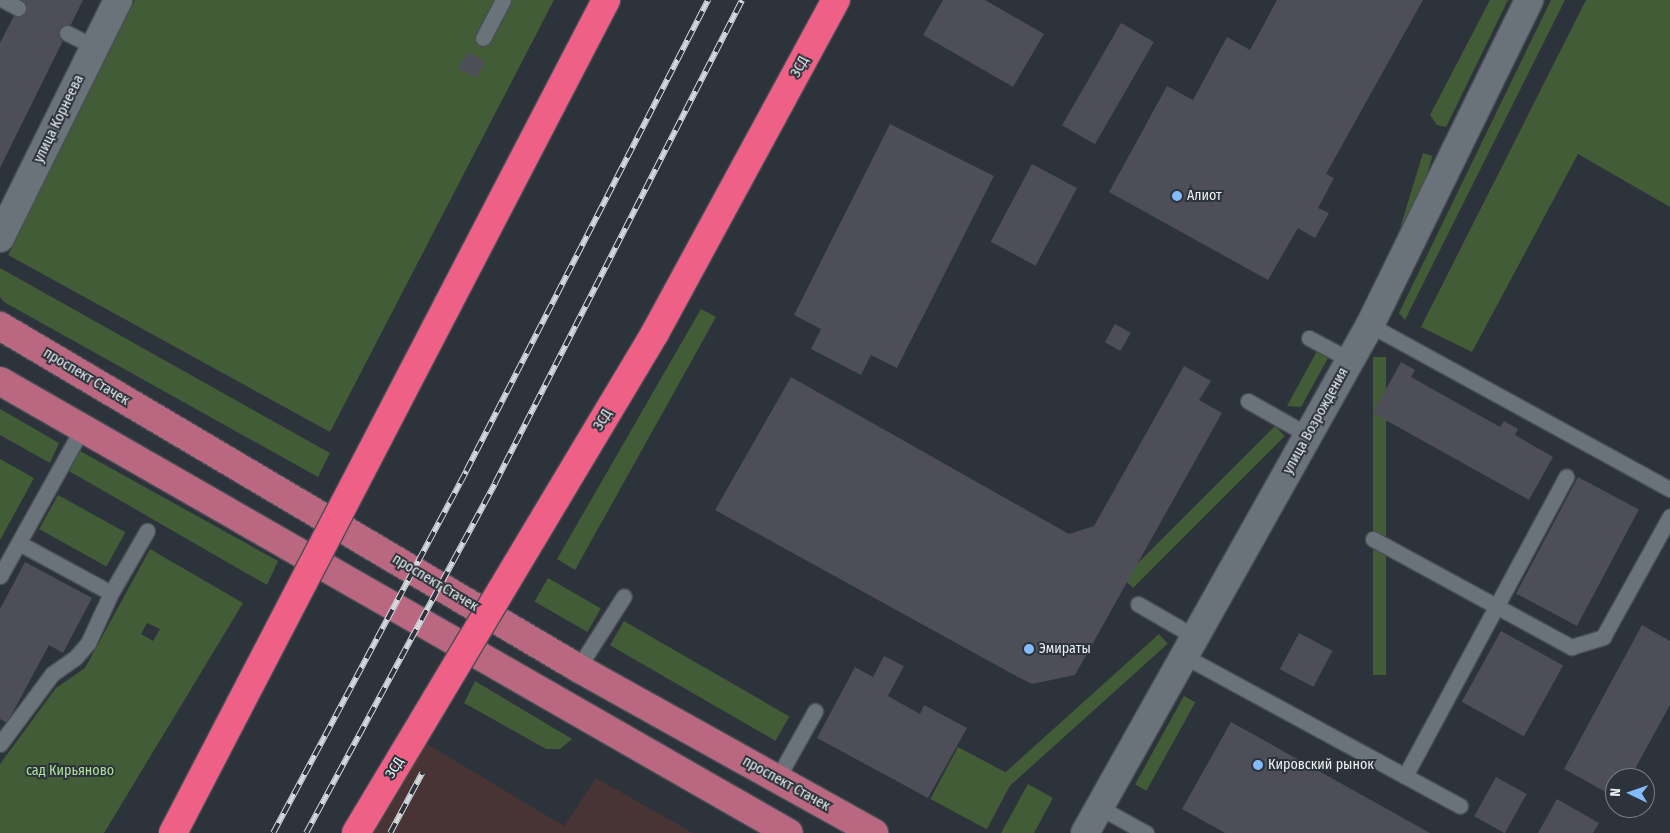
<!DOCTYPE html>
<html>
<head>
<meta charset="utf-8">
<style>
  body { margin:0 }
  #map { position:relative; width:1670px; height:833px; overflow:hidden; background:#2c333a; font-family:"Fira Sans Condensed",sans-serif }
  div>[style] { position:absolute }
  [style*='--x'] { left:calc(var(--x)*1px); top:calc(var(--y)*1px); width:calc(var(--w)*1px); rotate:calc(var(--a)*1deg) }
  .industrial>* { inset:0; background:#483435 }
  .green>* { inset:0; background:#435c38; transform-origin:0 0 }
  .building>* { inset:0; background:#4d4e57; transform-origin:0 0 }
  .roads { filter:drop-shadow(1px 0 #484e54) drop-shadow(-1px 0 #484e54) drop-shadow(0 1px #484e54) drop-shadow(0 -1px #484e54) }
  .lane>* { height:15px; margin:-7.5px; padding:0 7.5px; transform-origin:7.5px; border-radius:7.5px; background:#6a737a }
  .street>* { height:28px; margin:-14px; padding:0 14px; transform-origin:14px; border-radius:14px; background:#6a737a }
  .primary>* { height:28px; margin:-14px; padding:0 14px; transform-origin:14px; border-radius:14px; background:#ba6882 }
  .rail>* { height:5.5px; margin-top:-2.75px; transform-origin:0; background:repeating-linear-gradient(90deg,#2c333a 0 11px,#d2d8dc 0 22px); box-sizing:border-box; border-block:1px solid #d2d8dc }
  .bridges { filter:drop-shadow(1px 0 #484e54) drop-shadow(-1px 0 #484e54) drop-shadow(0 1px #484e54) drop-shadow(0 -1px #484e54) }
  .highway-bridge>* { height:28px; margin:-14px; padding:0 14px; transform-origin:14px; border-radius:14px; background:#ef6087 }
  .dots>* { width:14px; height:14px; translate:-50% -50%; box-sizing:border-box; border:2px solid #2c333a; border-radius:50% }
  span { translate:-50% -50%; white-space:nowrap; text-align:center; line-height:1.15; -webkit-text-stroke:4px #2c333a; paint-order:stroke }
  .street-label { font-size:14px; color:#ecf1f5 }
  .poi-label { font-size:14px; color:#ecf1f5 }
  .left { translate:0 -50%; text-align:left }
  .park-label { font-size:14px; color:#aee099 }
  .north { position:absolute; left:1605px; top:768px; width:50px; height:50px; box-sizing:border-box; background:#2c333a; border:1px solid #797f85; border-radius:50%; rotate:273deg; font-size:14px; font-weight:700; line-height:20px; text-align:center; color:#ecf1f5 }
  .north::after { content:''; display:block; margin:auto; width:18px; height:22px; background:#84bcfb; clip-path:polygon(50% 0,100% 100%,50% 72%,0 100%) }
</style>
</head>
<body>
<div id="map">
  <div class="industrial">
    <i style="clip-path:polygon(404px 730px,564px 826px,596px 778px,693px 833px,351px 833px)"></i>
  </div>
  <div class="green">
    <i style="clip-path:polygon(135px 0,554px 0,330px 432px,8px 255px)"></i>
    <i style="clip-path:polygon(1490px 0,1508px 0,1446px 127px,1437px 125px,1430px 115px)"></i>
    <i style="clip-path:polygon(1551px 0,1565px 0,1405px 320px,1399px 313px)"></i>
    <i style="clip-path:polygon(1586px 0,1670px 0,1670px 207px,1578px 154px,1472px 352px,1421px 327px)"></i>
    <i style="left:1423px;top:153px;width:10px;height:175px;rotate:17deg"></i>
    <i style="clip-path:polygon(0 268px,330px 453px,318px 477px,4px 302px,0 297px)"></i>
    <i style="clip-path:polygon(701px 309px,716px 317px,575px 570px,557px 559px)"></i>
    <i style="clip-path:polygon(1318px 349px,1328px 358px,1301px 407px,1287px 406px)"></i>
    <i style="left:1373px;top:357px;width:13px;height:318px"></i>
    <i style="clip-path:polygon(0 409px,59px 443px,50px 463px,0 435px)"></i>
    <i style="left:1275px;top:426px;width:14px;height:215px;rotate:45deg"></i>
    <i style="clip-path:polygon(80px 451px,278px 561px,267px 585px,69px 471px)"></i>
    <i style="clip-path:polygon(0 459px,34px 478px,0 540px)"></i>
    <i style="left:58px;top:495px;width:77px;height:39px;rotate:29deg"></i>
    <i style="clip-path:polygon(evenodd,150px 549px,243px 603px,104px 833px,0 833px,0 764px,56px 688px,85px 668px,150px 549px,147px 623px,160px 629px,153px 641px,141px 634px,147px 623px)"></i>
    <i style="left:548px;top:578px;width:61px;height:27px;rotate:30deg"></i>
    <i style="left:624px;top:621px;width:191px;height:28px;rotate:30deg"></i>
    <i style="left:1159px;top:634px;width:13px;height:228px;rotate:48deg"></i>
    <i style="clip-path:polygon(475px 681px,572px 739px,560px 749px,546px 749px,464px 703px)"></i>
    <i style="left:1184px;top:696px;width:13px;height:101px;rotate:29deg"></i>
    <i style="left:958px;top:747px;width:64px;height:59px;rotate:28deg"></i>
    <i style="clip-path:polygon(1028px 784px,1053px 798px,1034px 833px,1001px 833px)"></i>
  </div>
  <div class="building">
    <i style="clip-path:polygon(22px 0,83px 0,0 168px,0 43px)"></i>
    <i style="clip-path:polygon(943px 0,985px 0,1044px 34px,1013px 87px,923px 35px)"></i>
    <i style="clip-path:polygon(1277px 0,1423px 0,1326px 174px,1334px 178px,1318px 208px,1329px 213px,1315px 238px,1298px 228px,1268px 280px,1109px 192px,1167px 86px,1193px 100px,1227px 37px,1250px 50px)"></i>
    <i style="left:1121px;top:23px;width:38px;height:118px;rotate:30deg"></i>
    <i style="left:467px;top:52px;width:20px;height:19px;rotate:27deg"></i>
    <i style="clip-path:polygon(890px 124px,994px 176px,897px 368px,871px 355px,861px 375px,811px 349px,821px 329px,794px 315px)"></i>
    <i style="left:1032px;top:164px;width:51px;height:88px;rotate:28deg"></i>
    <i style="left:1115px;top:324px;width:18px;height:21px;rotate:29deg"></i>
    <i style="clip-path:polygon(1401px 362px,1415px 370px,1411px 377px,1500px 427px,1504px 421px,1518px 429px,1515px 435px,1553px 457px,1529px 500px,1373px 413px)"></i>
    <i style="clip-path:polygon(1184px 366px,1211px 381px,1199px 400px,1222px 413px,1075px 675px,1032px 684px,1016px 676px,715px 510px,791px 377px,1069px 534px,1094px 526px)"></i>
    <i style="left:1578px;top:477px;width:69px;height:132px;rotate:28deg"></i>
    <i style="clip-path:polygon(25px 562px,92px 598px,63px 653px,49px 645px,7px 723px,0 719px,0 609px)"></i>
    <i style="clip-path:polygon(1642px 625px,1670px 641px,1670px 705px,1630px 778px,1615px 778px,1615px 797px,1564px 769px)"></i>
    <i style="left:1501px;top:631px;width:71px;height:81px;rotate:29deg"></i>
    <i style="left:1299px;top:633px;width:38px;height:41px;rotate:28deg"></i>
    <i style="clip-path:polygon(884px 656px,904px 666px,888px 696px,920px 714px,924px 705px,967px 728px,928px 798px,817px 738px,855px 667px,873px 677px)"></i>
    <i style="clip-path:polygon(1231px 722px,1430px 833px,1225px 833px,1182px 809px)"></i>
    <i style="left:1496px;top:777px;width:35px;height:45px;rotate:29deg"></i>
    <i style="clip-path:polygon(1557px 799px,1599px 823px,1593px 833px,1538px 833px)"></i>
  </div>
  <div class="roads">
    <div class="lane">
      <i style="--x:3;--y:0;--w:17;--a:28"></i>
      <i style="--x:67;--y:33;--w:31;--a:27"></i>
      <i style="--x:483;--y:38;--w:43;--a:-62.2"></i>
      <i style="--x:1370;--y:325;--w:342;--a:28.7"></i>
      <i style="--x:1309;--y:338;--w:47;--a:28.2"></i>
      <i style="--x:1248;--y:401;--w:69;--a:29.5"></i>
      <i style="--x:1373;--y:539;--w:226;--a:28.6"></i>
      <i style="--x:1571;--y:647;--w:34;--a:-17"></i>
      <i style="--x:1603;--y:637;--w:138;--a:-61"></i>
      <i style="--x:0;--y:576;--w:171;--a:-60.9"></i>
      <i style="--x:111;--y:593;--w:72;--a:-59.9"></i>
      <i style="--x:1138;--y:604;--w:66;--a:30.1"></i>
      <i style="--x:1184;--y:656;--w:314;--a:28.5"></i>
      <i style="--x:578;--y:668;--w:85;--a:-57.4"></i>
      <i style="--x:0;--y:744;--w:87;--a:-53.4"></i>
      <i style="--x:52;--y:674;--w:28;--a:-35"></i>
      <i style="--x:75;--y:658;--w:20;--a:-49"></i>
      <i style="--x:88;--y:643;--w:55;--a:-65.3"></i>
      <i style="--x:111;--y:593;--w:105;--a:-151.5"></i>
      <i style="--x:1405;--y:776;--w:340;--a:-61.7"></i>
      <i style="--x:777;--y:779;--w:78;--a:-60.8"></i>
      <i style="--x:1099;--y:807;--w:54;--a:29"></i>
    </div>
    <div class="street">
      <i style="--x:0;--y:238;--w:266;--a:-63.6"></i>
      <i style="--x:1085;--y:833;--w:582;--a:-60.71"></i>
      <i style="--x:1370;--y:325;--w:362;--a:-63.9"></i>
    </div>
    <div class="primary">
      <i style="--x:0;--y:326;--w:672;--a:30.61"></i>
      <i style="--x:578;--y:668;--w:339;--a:29.1"></i>
      <i style="--x:0;--y:381;--w:909;--a:29.81"></i>
    </div>
  </div>
  <div class="rail">
    <i style="--x:273;--y:833;--w:410;--a:-61.9"></i>
    <i style="--x:466;--y:471;--w:530;--a:-62.81"></i>
    <i style="--x:306;--y:833;--w:398;--a:-61.6"></i>
    <i style="--x:495;--y:483;--w:542;--a:-62.92"></i>
    <i style="--x:390;--y:833;--w:68;--a:-61.9"></i>
  </div>
  <div class="bridges">
    <div class="highway-bridge">
      <i style="--x:173;--y:833;--w:939;--a:-62.53"></i>
      <i style="--x:356;--y:833;--w:583;--a:-59.12"></i>
      <i style="--x:655;--y:333;--w:379;--a:-61.5"></i>
    </div>
  </div>
  <div class="dots">
    <i style="left:1177px;top:196px;background:#84bcfb"></i>
    <i style="left:1029px;top:649px;background:#84bcfb"></i>
    <i style="left:1258px;top:765px;background:#84bcfb"></i>
  </div>
  <div class="street-label">
    <span style="left:800px;top:67px;rotate:-61deg">ЗСД</span>
    <span style="left:59px;top:119px;rotate:-64deg">улица Корнеева</span>
    <span style="left:86px;top:377px;rotate:31deg">проспект Стачек</span>
    <span style="left:603px;top:420px;rotate:-59deg">ЗСД</span>
    <span style="left:1316px;top:421px;rotate:-61deg">улица Возрождения</span>
    <span style="left:435px;top:583px;rotate:31deg">проспект Стачек</span>
    <span style="left:395px;top:768px;rotate:-59deg">ЗСД</span>
    <span style="left:786px;top:784px;rotate:29deg">проспект Стачек</span>
  </div>
  <div class="poi-label">
    <span class="left" style="left:1187px;top:196px">Алиот</span>
    <span class="left" style="left:1039px;top:649px">Эмираты</span>
    <span class="left" style="left:1268px;top:765px">Кировский рынок</span>
  </div>
  <div class="park-label">
    <span style="left:70px;top:771px">сад Кирьяново</span>
  </div>
  <div class="north">N</div>
</div>
</body>
</html>
